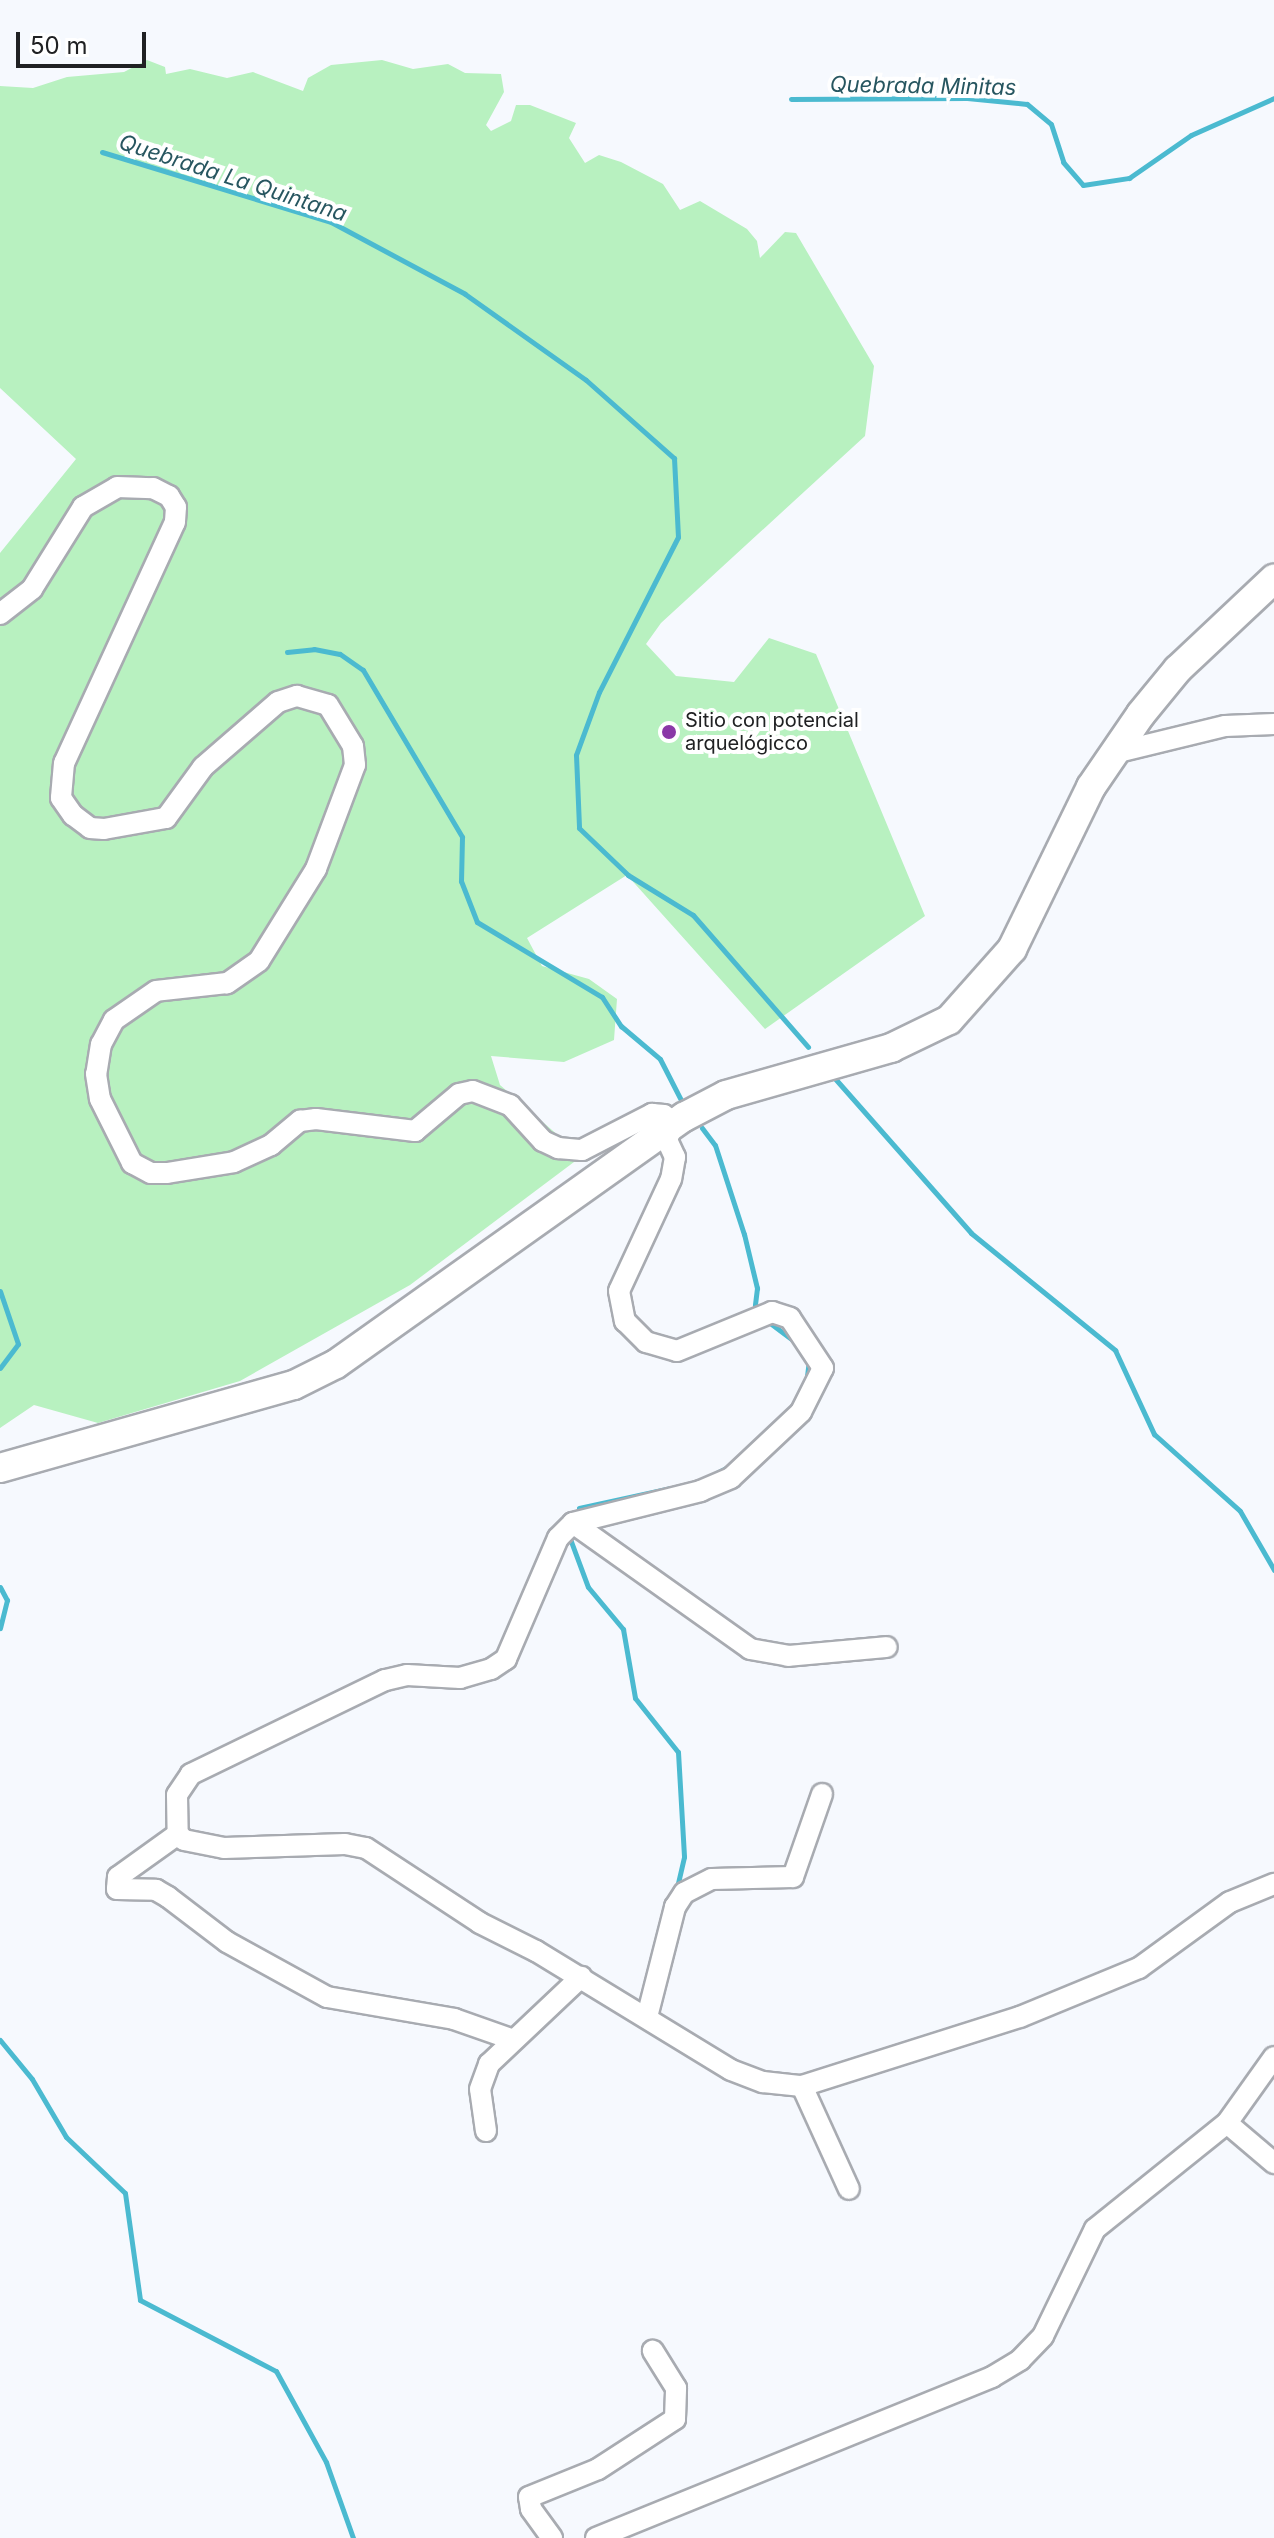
<!DOCTYPE html>
<html>
<head>
<meta charset="utf-8">
<style>
  body { margin:0 }
  #map { position:relative; width:1274px; height:2538px; overflow:hidden; background:#f6f9fe; font-family:Inter,sans-serif }
  div>[style] { position:absolute }
  [style*='--x'] { left:calc(var(--x)*1px); top:calc(var(--y)*1px); width:calc(var(--w)*1px); rotate:calc(var(--a)*1deg) }
  .green>* { inset:0; background:#b8f1c0 }
  .stream>* { height:5px; margin:-2.5px; padding:0 2.5px; transform-origin:2.5px; border-radius:2.5px; background:#4bbad0 }
  .roads { filter:drop-shadow(2px 0 #a8abb1) drop-shadow(-2px 0 #a8abb1) drop-shadow(0 2px #a8abb1) drop-shadow(0 -2px #a8abb1) }
  .street>* { height:20px; margin:-10px; padding:0 10px; transform-origin:10px; border-radius:10px; background:#fff }
  .secondary>* { height:28px; margin:-14px; padding:0 14px; transform-origin:14px; border-radius:14px; background:#fff }
  .dots>* { width:22px; height:22px; translate:-50% -50%; box-sizing:border-box; border:4px solid #fff; border-radius:50% }
  span { translate:-50% -50%; white-space:nowrap; text-align:center; line-height:1.15; -webkit-text-stroke:8px #fff; paint-order:stroke }
  .poi-label { font-size:20px; color:#202123 }
  .left { translate:0 -50%; text-align:left }
  .water-label { font-size:22px; color:#275660; font-style:italic }
  .scale { position:absolute; left:16px; top:32px; width:130px; height:36px; box-sizing:border-box; border:4px solid #202123; border-top:0; padding-left:10px; font-size:24px; line-height:28px; white-space:nowrap; color:#202123; -webkit-text-stroke:6px #fff; paint-order:stroke }
</style>
</head>
<body>
<div id="map">
  <div class="green">
    <i style="clip-path:polygon(147px 60px,165px 67px,166px 74px,190px 69px,227px 78px,253px 72px,303px 91px,308px 78px,331px 65px,382px 60px,413px 69px,448px 64px,465px 73px,501px 74px,504px 92px,486px 125px,491px 131px,511px 121px,516px 105px,530px 105px,576px 123px,569px 138px,585px 163px,599px 155px,621px 162px,663px 184px,680px 210px,700px 201px,747px 229px,757px 241px,760px 258px,785px 232px,796px 233px,874px 366px,865px 436px,661px 623px,646px 644px,676px 676px,734px 682px,769px 638px,816px 654px,925px 916px,765px 1029px,627px 875px,527px 938px,542px 966px,589px 979px,617px 999px,614px 1040px,564px 1062px,491px 1056px,500px 1085px,582px 1156px,410px 1285px,240px 1381px,98px 1423px,34px 1405px,0 1428px,0 553px,76px 459px,0 388px,0 86px,33px 88px,67px 77px,124px 72px)"></i>
  </div>
  <div class="stream">
    <i style="--x:791;--y:99;--w:176;--a:-0.3"></i>
    <i style="--x:967;--y:98;--w:60;--a:5.7"></i>
    <i style="--x:1027;--y:104;--w:31;--a:40"></i>
    <i style="--x:1051;--y:124;--w:40;--a:72"></i>
    <i style="--x:1063;--y:162;--w:30;--a:49"></i>
    <i style="--x:1083;--y:185;--w:47;--a:-8.7"></i>
    <i style="--x:1129;--y:178;--w:75;--a:-34.7"></i>
    <i style="--x:1191;--y:135;--w:91;--a:-24"></i>
    <i style="--x:102;--y:152;--w:239;--a:17"></i>
    <i style="--x:331;--y:222;--w:152;--a:28.2"></i>
    <i style="--x:465;--y:294;--w:148;--a:35.4"></i>
    <i style="--x:586;--y:380;--w:118;--a:41.6"></i>
    <i style="--x:674;--y:458;--w:79;--a:87.1"></i>
    <i style="--x:678;--y:537;--w:174;--a:117"></i>
    <i style="--x:599;--y:692;--w:67;--a:110.1"></i>
    <i style="--x:576;--y:755;--w:73;--a:87.6"></i>
    <i style="--x:579;--y:828;--w:68;--a:43.8"></i>
    <i style="--x:628;--y:875;--w:76;--a:31.6"></i>
    <i style="--x:693;--y:915;--w:175;--a:48.9"></i>
    <i style="--x:287;--y:652;--w:27;--a:-6"></i>
    <i style="--x:314;--y:649;--w:26;--a:11"></i>
    <i style="--x:340;--y:654;--w:28;--a:35"></i>
    <i style="--x:363;--y:670;--w:194;--a:59.3"></i>
    <i style="--x:462;--y:837;--w:44;--a:91.3"></i>
    <i style="--x:461;--y:881;--w:44;--a:68.7"></i>
    <i style="--x:477;--y:922;--w:146;--a:31"></i>
    <i style="--x:602;--y:997;--w:35;--a:57"></i>
    <i style="--x:621;--y:1026;--w:51;--a:40.2"></i>
    <i style="--x:660;--y:1059;--w:51;--a:62.9"></i>
    <i style="--x:831;--y:1074;--w:212;--a:48.6"></i>
    <i style="--x:971;--y:1233;--w:186;--a:39.1"></i>
    <i style="--x:1115;--y:1350;--w:93;--a:65.1"></i>
    <i style="--x:1154;--y:1434;--w:115;--a:41.8"></i>
    <i style="--x:1240;--y:1511;--w:68;--a:60"></i>
    <i style="--x:702;--y:1128;--w:21;--a:53"></i>
    <i style="--x:715;--y:1145;--w:94;--a:72"></i>
    <i style="--x:744;--y:1234;--w:56;--a:76.5"></i>
    <i style="--x:757;--y:1288;--w:17;--a:97"></i>
    <i style="--x:0;--y:1291;--w:56;--a:71.2"></i>
    <i style="--x:18;--y:1344;--w:30;--a:127"></i>
    <i style="--x:766;--y:1320;--w:38;--a:37"></i>
    <i style="--x:806;--y:1384;--w:25;--a:-83"></i>
    <i style="--x:711;--y:1476;--w:26;--a:-28"></i>
    <i style="--x:579;--y:1508;--w:94;--a:-12.3"></i>
    <i style="--x:569;--y:1536;--w:54;--a:69.6"></i>
    <i style="--x:588;--y:1587;--w:55;--a:50.2"></i>
    <i style="--x:623;--y:1629;--w:70;--a:80.1"></i>
    <i style="--x:635;--y:1698;--w:69;--a:51.5"></i>
    <i style="--x:678;--y:1752;--w:105;--a:86.7"></i>
    <i style="--x:684;--y:1857;--w:37;--a:103"></i>
    <i style="--x:0;--y:1587;--w:15;--a:62"></i>
    <i style="--x:7;--y:1600;--w:29;--a:104"></i>
    <i style="--x:0;--y:2040;--w:50;--a:50.6"></i>
    <i style="--x:32;--y:2079;--w:67;--a:59.6"></i>
    <i style="--x:66;--y:2137;--w:81;--a:43.5"></i>
    <i style="--x:125;--y:2193;--w:108;--a:82"></i>
    <i style="--x:140;--y:2300;--w:153;--a:27.6"></i>
    <i style="--x:276;--y:2371;--w:104;--a:61.2"></i>
    <i style="--x:326;--y:2462;--w:81;--a:70.4"></i>
  </div>
  <div class="roads">
    <div class="street">
      <i style="--x:0;--y:614;--w:41;--a:-38"></i>
      <i style="--x:32;--y:589;--w:97;--a:-58.1"></i>
      <i style="--x:83;--y:507;--w:39;--a:-30"></i>
      <i style="--x:117;--y:487;--w:36;--a:2"></i>
      <i style="--x:153;--y:488;--w:18;--a:27"></i>
      <i style="--x:169;--y:496;--w:13;--a:58"></i>
      <i style="--x:176;--y:507;--w:15;--a:94"></i>
      <i style="--x:175;--y:522;--w:265;--a:114.7"></i>
      <i style="--x:64;--y:763;--w:35;--a:95"></i>
      <i style="--x:61;--y:798;--w:21;--a:55"></i>
      <i style="--x:73;--y:815;--w:21;--a:37"></i>
      <i style="--x:90;--y:828;--w:14;--a:4"></i>
      <i style="--x:104;--y:829;--w:63;--a:-10.1"></i>
      <i style="--x:166;--y:818;--w:63;--a:-54"></i>
      <i style="--x:203;--y:767;--w:99;--a:-40.9"></i>
      <i style="--x:278;--y:702;--w:20;--a:-18"></i>
      <i style="--x:297;--y:696;--w:32;--a:16"></i>
      <i style="--x:328;--y:705;--w:48;--a:58.6"></i>
      <i style="--x:353;--y:746;--w:19;--a:84"></i>
      <i style="--x:355;--y:765;--w:111;--a:110.6"></i>
      <i style="--x:316;--y:869;--w:108;--a:121.8"></i>
      <i style="--x:259;--y:961;--w:39;--a:145"></i>
      <i style="--x:227;--y:983;--w:71;--a:173.6"></i>
      <i style="--x:156;--y:991;--w:51;--a:145.4"></i>
      <i style="--x:114;--y:1020;--w:27;--a:118"></i>
      <i style="--x:101;--y:1044;--w:30;--a:99"></i>
      <i style="--x:96;--y:1074;--w:25;--a:81"></i>
      <i style="--x:100;--y:1099;--w:72;--a:63.4"></i>
      <i style="--x:132;--y:1163;--w:21;--a:28"></i>
      <i style="--x:151;--y:1173;--w:16;--a:0"></i>
      <i style="--x:167;--y:1173;--w:68;--a:-9.3"></i>
      <i style="--x:234;--y:1162;--w:41;--a:-24.7"></i>
      <i style="--x:271;--y:1145;--w:38;--a:-40"></i>
      <i style="--x:300;--y:1121;--w:16;--a:-7"></i>
      <i style="--x:316;--y:1119;--w:100;--a:6.9"></i>
      <i style="--x:415;--y:1131;--w:57;--a:-40.1"></i>
      <i style="--x:459;--y:1094;--w:14;--a:-12"></i>
      <i style="--x:473;--y:1091;--w:40;--a:21"></i>
      <i style="--x:510;--y:1105;--w:49;--a:47.5"></i>
      <i style="--x:543;--y:1141;--w:17;--a:25"></i>
      <i style="--x:558;--y:1148;--w:24;--a:5"></i>
      <i style="--x:582;--y:1150;--w:79;--a:-27.2"></i>
      <i style="--x:652;--y:1114;--w:12;--a:5"></i>
      <i style="--x:664;--y:1115;--w:13;--a:48"></i>
      <i style="--x:673;--y:1125;--w:16;--a:112"></i>
      <i style="--x:667;--y:1140;--w:19;--a:65"></i>
      <i style="--x:675;--y:1157;--w:22;--a:100"></i>
      <i style="--x:671;--y:1179;--w:123;--a:114.9"></i>
      <i style="--x:619;--y:1291;--w:31;--a:79"></i>
      <i style="--x:625;--y:1321;--w:30;--a:45"></i>
      <i style="--x:646;--y:1342;--w:32;--a:16"></i>
      <i style="--x:677;--y:1351;--w:103;--a:-22.3"></i>
      <i style="--x:772;--y:1312;--w:19;--a:18"></i>
      <i style="--x:790;--y:1318;--w:60;--a:56.6"></i>
      <i style="--x:823;--y:1368;--w:49;--a:116.6"></i>
      <i style="--x:801;--y:1412;--w:96;--a:136.7"></i>
      <i style="--x:731;--y:1478;--w:33;--a:157"></i>
      <i style="--x:701;--y:1491;--w:132;--a:166"></i>
      <i style="--x:573;--y:1523;--w:21;--a:135"></i>
      <i style="--x:558;--y:1538;--w:132;--a:113.3"></i>
      <i style="--x:506;--y:1659;--w:18;--a:146"></i>
      <i style="--x:491;--y:1669;--w:32;--a:164"></i>
      <i style="--x:460;--y:1678;--w:53;--a:-176.8"></i>
      <i style="--x:407;--y:1675;--w:23;--a:167"></i>
      <i style="--x:385;--y:1680;--w:216;--a:154.1"></i>
      <i style="--x:191;--y:1774;--w:25;--a:124"></i>
      <i style="--x:177;--y:1795;--w:39;--a:89"></i>
      <i style="--x:178;--y:1834;--w:8;--a:45"></i>
      <i style="--x:184;--y:1840;--w:41;--a:11.3"></i>
      <i style="--x:224;--y:1848;--w:121;--a:-1.9"></i>
      <i style="--x:345;--y:1844;--w:21;--a:11"></i>
      <i style="--x:366;--y:1848;--w:136;--a:33.3"></i>
      <i style="--x:480;--y:1923;--w:63;--a:26.6"></i>
      <i style="--x:536;--y:1951;--w:228;--a:31.4"></i>
      <i style="--x:731;--y:2070;--w:34;--a:21"></i>
      <i style="--x:763;--y:2082;--w:39;--a:6"></i>
      <i style="--x:802;--y:2086;--w:229;--a:-17.6"></i>
      <i style="--x:1020;--y:2017;--w:129;--a:-22.4"></i>
      <i style="--x:1139;--y:1968;--w:112;--a:-36"></i>
      <i style="--x:1230;--y:1902;--w:48;--a:-22.2"></i>
      <i style="--x:1114;--y:753;--w:114;--a:-13.7"></i>
      <i style="--x:1225;--y:726;--w:49;--a:-2.3"></i>
      <i style="--x:573;--y:1523;--w:217;--a:35.4"></i>
      <i style="--x:750;--y:1649;--w:39;--a:10"></i>
      <i style="--x:788;--y:1656;--w:99;--a:-5.2"></i>
      <i style="--x:178;--y:1834;--w:74;--a:144.4"></i>
      <i style="--x:118;--y:1877;--w:12;--a:95"></i>
      <i style="--x:117;--y:1889;--w:39;--a:1"></i>
      <i style="--x:156;--y:1890;--w:14;--a:30"></i>
      <i style="--x:168;--y:1897;--w:74;--a:37.3"></i>
      <i style="--x:227;--y:1942;--w:114;--a:28.8"></i>
      <i style="--x:327;--y:1997;--w:129;--a:9.8"></i>
      <i style="--x:454;--y:2019;--w:60;--a:19.3"></i>
      <i style="--x:647;--y:2017;--w:114;--a:-75.7"></i>
      <i style="--x:675;--y:1907;--w:17;--a:-57"></i>
      <i style="--x:684;--y:1893;--w:31;--a:-27"></i>
      <i style="--x:712;--y:1879;--w:81;--a:-1.4"></i>
      <i style="--x:793;--y:1877;--w:88;--a:-70.7"></i>
      <i style="--x:802;--y:2086;--w:113;--a:65.5"></i>
      <i style="--x:1227;--y:2123;--w:62;--a:40.4"></i>
      <i style="--x:486;--y:2131;--w:42;--a:-98.1"></i>
      <i style="--x:480;--y:2089;--w:27;--a:-70"></i>
      <i style="--x:489;--y:2064;--w:127;--a:-43.4"></i>
      <i style="--x:552;--y:2538;--w:36;--a:-126"></i>
      <i style="--x:531;--y:2509;--w:12;--a:-99"></i>
      <i style="--x:529;--y:2497;--w:74;--a:-22.1"></i>
      <i style="--x:598;--y:2469;--w:92;--a:-33"></i>
      <i style="--x:675;--y:2419;--w:31;--a:-88"></i>
      <i style="--x:676;--y:2388;--w:44;--a:-121.9"></i>
      <i style="--x:596;--y:2538;--w:427;--a:-22.1"></i>
      <i style="--x:992;--y:2377;--w:33;--a:-31"></i>
      <i style="--x:1020;--y:2360;--w:33;--a:-46"></i>
      <i style="--x:1043;--y:2336;--w:119;--a:-64.1"></i>
      <i style="--x:1095;--y:2229;--w:169;--a:-38.8"></i>
      <i style="--x:1227;--y:2123;--w:81;--a:-54.5"></i>
    </div>
    <div class="secondary">
      <i style="--x:0;--y:1468;--w:305;--a:-15.8"></i>
      <i style="--x:294;--y:1385;--w:47;--a:-26.6"></i>
      <i style="--x:336;--y:1364;--w:427;--a:-35.4"></i>
      <i style="--x:684;--y:1117;--w:47;--a:-27.6"></i>
      <i style="--x:726;--y:1095;--w:172;--a:-15.9"></i>
      <i style="--x:891;--y:1048;--w:64;--a:-25.8"></i>
      <i style="--x:949;--y:1020;--w:95;--a:-48.4"></i>
      <i style="--x:1012;--y:949;--w:180;--a:-64"></i>
      <i style="--x:1091;--y:787;--w:88;--a:-55.6"></i>
      <i style="--x:1141;--y:714;--w:58;--a:-50.6"></i>
      <i style="--x:1178;--y:669;--w:132;--a:-43.2"></i>
    </div>
  </div>
  <div class="dots">
    <i style="left:669px;top:732px;background:#8a38a7"></i>
  </div>
  <div class="poi-label">
    <span class="left" style="left:685px;top:732px">Sitio con potencial<br>arquelógicco</span>
  </div>
  <div class="water-label">
    <span style="left:923px;top:86px;rotate:1deg">Quebrada Minitas</span>
    <span style="left:233px;top:178px;rotate:18deg">Quebrada La Quintana</span>
  </div>
  <div class="scale">50 m</div>
</div>
</body>
</html>
